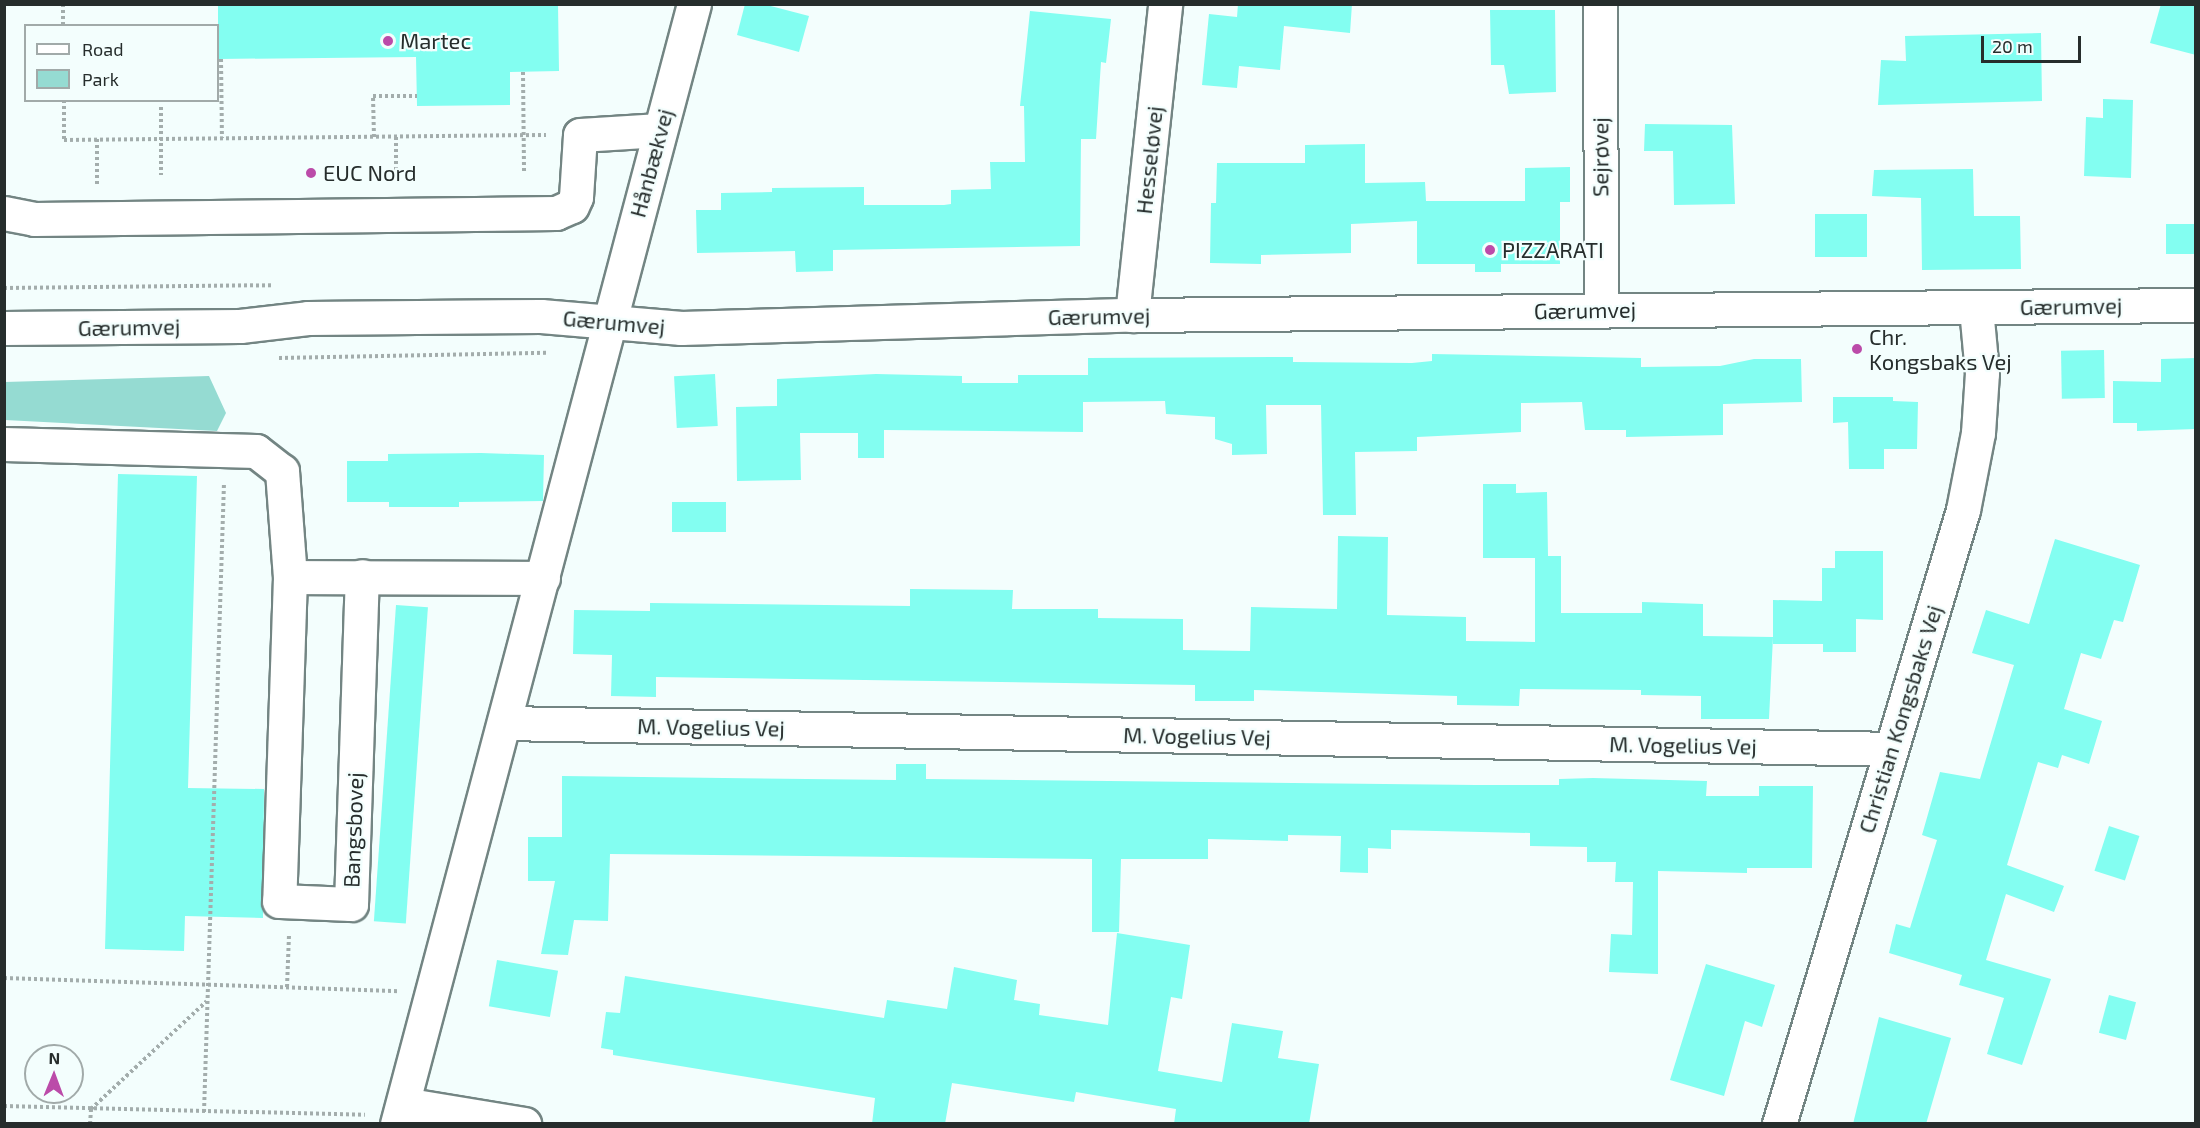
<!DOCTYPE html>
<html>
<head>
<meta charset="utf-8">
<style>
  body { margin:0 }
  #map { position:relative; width:2200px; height:1128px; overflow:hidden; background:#f3fefd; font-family:"Exo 2",sans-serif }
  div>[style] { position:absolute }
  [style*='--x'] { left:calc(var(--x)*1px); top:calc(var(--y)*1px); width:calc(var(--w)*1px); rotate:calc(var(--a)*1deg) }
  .green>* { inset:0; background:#95dbd2 }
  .building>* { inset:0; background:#83fef1; transform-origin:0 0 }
  .path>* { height:4px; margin-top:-2px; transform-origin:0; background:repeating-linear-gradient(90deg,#a3adac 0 3px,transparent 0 6px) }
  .roads { filter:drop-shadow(2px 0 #738583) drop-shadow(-2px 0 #738583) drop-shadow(0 2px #738583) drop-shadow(0 -2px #738583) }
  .minor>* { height:33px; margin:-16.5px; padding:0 16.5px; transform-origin:16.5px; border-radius:16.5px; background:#fff }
  .major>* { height:33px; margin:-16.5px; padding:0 16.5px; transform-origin:16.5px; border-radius:16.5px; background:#fff }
  .dots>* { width:16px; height:16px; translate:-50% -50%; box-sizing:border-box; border:3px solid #f3fefd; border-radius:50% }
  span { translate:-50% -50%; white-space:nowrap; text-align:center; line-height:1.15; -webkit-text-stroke:4.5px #f3fefd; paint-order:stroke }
  .poi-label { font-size:22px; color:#262d2c }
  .left { translate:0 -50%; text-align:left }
  .street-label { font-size:22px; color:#262d2c }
  .frame { position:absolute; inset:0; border:6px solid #262d2c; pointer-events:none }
  .legend { position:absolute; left:24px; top:24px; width:195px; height:78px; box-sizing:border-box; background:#f3fefd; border:2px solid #a1aaa9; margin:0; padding:8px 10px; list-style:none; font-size:18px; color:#262d2c }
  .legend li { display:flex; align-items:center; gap:12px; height:30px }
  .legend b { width:30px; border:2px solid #a1aaa9 }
  .north { position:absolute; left:24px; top:1044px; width:60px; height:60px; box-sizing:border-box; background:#f3fefd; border:2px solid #a1aaa9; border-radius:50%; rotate:1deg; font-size:16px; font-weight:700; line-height:24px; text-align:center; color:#262d2c }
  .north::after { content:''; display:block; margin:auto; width:21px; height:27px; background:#bb4ba9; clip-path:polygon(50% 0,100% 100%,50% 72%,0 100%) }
  .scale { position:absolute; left:1981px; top:36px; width:100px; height:27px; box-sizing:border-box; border:3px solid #262d2c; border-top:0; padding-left:8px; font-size:18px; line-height:21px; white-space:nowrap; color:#262d2c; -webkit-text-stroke:4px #f3fefd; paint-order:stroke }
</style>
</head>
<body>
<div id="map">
  <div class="green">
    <i style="clip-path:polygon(209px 376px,226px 413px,217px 431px,5px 420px,5px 382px)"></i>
  </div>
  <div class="building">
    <i style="clip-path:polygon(218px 4px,558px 4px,559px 71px,510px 72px,510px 105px,417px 106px,416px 57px,218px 59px)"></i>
    <i style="clip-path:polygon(745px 4px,763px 4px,809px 16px,799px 52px,737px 35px)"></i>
    <i style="clip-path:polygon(1238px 4px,1352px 4px,1350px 33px,1284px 26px,1280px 70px,1239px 66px,1237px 88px,1202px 85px,1209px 14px,1237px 17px)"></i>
    <i style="clip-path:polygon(2161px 4px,2196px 4px,2196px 55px,2150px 43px)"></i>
    <i style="clip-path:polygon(1490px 10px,1555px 10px,1556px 92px,1509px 94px,1504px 65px,1491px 65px)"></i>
    <i style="clip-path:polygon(1030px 11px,1111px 19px,1106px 63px,1101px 62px,1096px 139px,1081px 139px,1080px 246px,833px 250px,833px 271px,796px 272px,795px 251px,697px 253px,696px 210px,721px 210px,721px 193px,772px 192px,772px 188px,864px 187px,864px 205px,944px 205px,951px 204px,951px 190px,991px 189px,990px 162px,1025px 162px,1024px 106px,1020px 106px)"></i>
    <i style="clip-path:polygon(2041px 33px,2042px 101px,1878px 105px,1881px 60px,1906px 61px,1905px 36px)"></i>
    <i style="clip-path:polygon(2103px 99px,2133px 100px,2131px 178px,2084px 176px,2086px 117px,2103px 118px)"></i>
    <i style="clip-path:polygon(1645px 124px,1732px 125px,1735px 204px,1674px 205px,1673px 151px,1644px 151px)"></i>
    <i style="clip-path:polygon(1365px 144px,1365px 183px,1425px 182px,1426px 201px,1525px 201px,1525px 168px,1570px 167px,1570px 202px,1560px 202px,1560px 264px,1501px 264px,1501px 272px,1475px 272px,1475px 264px,1417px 264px,1417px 221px,1351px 224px,1351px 253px,1261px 255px,1261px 264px,1210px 263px,1211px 203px,1216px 203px,1217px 163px,1305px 163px,1305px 145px)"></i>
    <i style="clip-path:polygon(1973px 169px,1974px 216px,2020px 216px,2021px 269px,1922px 270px,1921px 198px,1872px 196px,1874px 170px)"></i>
    <i style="left:1815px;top:214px;width:52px;height:43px"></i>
    <i style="left:2166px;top:224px;width:30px;height:30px"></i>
    <i style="left:2104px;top:350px;width:48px;height:43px;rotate:89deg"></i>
    <i style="clip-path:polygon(1432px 354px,1641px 358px,1641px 367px,1720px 366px,1754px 359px,1801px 359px,1802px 402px,1723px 404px,1723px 435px,1626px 437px,1626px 430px,1585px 430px,1582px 402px,1521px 403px,1521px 432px,1417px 437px,1417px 451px,1355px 452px,1356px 515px,1323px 515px,1321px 405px,1266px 405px,1267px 454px,1232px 455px,1232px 444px,1215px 439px,1215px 417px,1166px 414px,1165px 401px,1083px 402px,1083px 432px,884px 430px,884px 458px,858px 458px,858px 433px,800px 433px,801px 480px,737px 481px,736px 407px,777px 406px,777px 379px,876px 374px,962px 376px,962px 383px,1018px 383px,1018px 375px,1088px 375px,1088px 358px,1293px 357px,1293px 362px,1412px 363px,1432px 361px)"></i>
    <i style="clip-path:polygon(2196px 358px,2196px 429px,2137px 431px,2137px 423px,2113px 423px,2113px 381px,2161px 382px,2161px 359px)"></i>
    <i style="left:715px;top:374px;width:52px;height:41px;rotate:87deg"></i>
    <i style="clip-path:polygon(1833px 397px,1893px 397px,1893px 401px,1918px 402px,1917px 449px,1884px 449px,1884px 469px,1849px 469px,1848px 422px,1833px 423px)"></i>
    <i style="clip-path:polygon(481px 453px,544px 455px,543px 501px,459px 502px,459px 507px,389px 507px,389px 502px,347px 502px,347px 461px,388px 461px,388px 454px)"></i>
    <i style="clip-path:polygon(118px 474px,197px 476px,188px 788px,264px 789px,263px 918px,185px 916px,184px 951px,105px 949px)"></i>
    <i style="clip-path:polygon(1483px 484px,1516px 484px,1516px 493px,1547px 492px,1548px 556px,1561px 556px,1561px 613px,1642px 613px,1642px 602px,1703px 604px,1703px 636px,1773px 637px,1769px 719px,1701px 719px,1701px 696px,1641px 695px,1641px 690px,1520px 689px,1519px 706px,1457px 705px,1457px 696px,1254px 690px,1254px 701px,1195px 701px,1195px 685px,656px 677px,656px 697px,611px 696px,612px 655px,573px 654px,574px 610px,650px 611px,650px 603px,910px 606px,910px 589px,1013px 590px,1012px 609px,1098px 609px,1098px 618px,1183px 619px,1183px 650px,1250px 651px,1251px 607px,1337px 609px,1338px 536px,1388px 537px,1387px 615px,1466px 617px,1466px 641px,1535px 642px,1535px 558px,1483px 558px)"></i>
    <i style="left:672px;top:502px;width:54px;height:30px"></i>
    <i style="clip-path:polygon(2055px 539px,2140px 565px,2123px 622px,2114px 620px,2101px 659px,2081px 653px,2064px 709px,2102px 721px,2089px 764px,2062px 755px,2058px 768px,2038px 762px,2007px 865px,2064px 886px,2054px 912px,2006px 894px,1986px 960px,2051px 979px,2022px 1065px,1987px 1054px,2004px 998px,1959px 985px,1962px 975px,1889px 953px,1896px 924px,1910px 928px,1937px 840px,1922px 835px,1940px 772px,1980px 779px,2014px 665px,1972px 653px,1986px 610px,2029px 624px)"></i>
    <i style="clip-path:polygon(1835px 551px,1883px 551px,1883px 620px,1856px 619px,1856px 652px,1823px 652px,1823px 644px,1773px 644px,1773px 600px,1822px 601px,1822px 568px,1835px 568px)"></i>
    <i style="left:396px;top:605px;width:32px;height:317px;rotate:4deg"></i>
    <i style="clip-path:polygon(896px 764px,926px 764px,926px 779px,1476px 785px,1559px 785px,1559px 779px,1593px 778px,1707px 781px,1706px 796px,1759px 796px,1759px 786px,1813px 786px,1812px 868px,1747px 868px,1747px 873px,1658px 871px,1658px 974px,1609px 972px,1611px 934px,1632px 935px,1633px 882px,1615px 882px,1616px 862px,1587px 862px,1587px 847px,1530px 846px,1530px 833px,1391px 830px,1391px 849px,1368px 848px,1368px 873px,1340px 872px,1341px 836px,1288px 835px,1288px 841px,1208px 839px,1208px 859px,1121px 859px,1119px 932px,1092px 932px,1092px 859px,610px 854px,608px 921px,574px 920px,568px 955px,541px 954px,555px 881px,528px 881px,528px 837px,562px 837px,562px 776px,896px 780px)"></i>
    <i style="left:2109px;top:826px;width:32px;height:47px;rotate:18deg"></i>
    <i style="clip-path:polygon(1117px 933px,1190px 945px,1182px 999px,1171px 997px,1158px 1071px,1222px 1082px,1232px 1023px,1283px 1031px,1278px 1058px,1319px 1064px,1309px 1124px,1174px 1124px,1176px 1109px,1076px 1092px,1074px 1102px,952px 1083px,945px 1124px,872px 1124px,875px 1098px,613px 1055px,613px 1050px,601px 1048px,606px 1012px,620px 1013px,625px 976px,884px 1018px,887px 1000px,947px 1009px,954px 967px,1017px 980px,1014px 1000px,1040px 1004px,1039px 1015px,1108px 1025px)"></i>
    <i style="left:497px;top:960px;width:62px;height:47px;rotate:10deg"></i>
    <i style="clip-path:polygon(1706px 964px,1775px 985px,1762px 1027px,1745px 1021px,1724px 1096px,1670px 1080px)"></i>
    <i style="left:2109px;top:995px;width:28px;height:39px;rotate:15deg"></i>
    <i style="clip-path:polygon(1879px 1017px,1951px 1038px,1926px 1124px,1853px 1124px)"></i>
  </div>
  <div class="path">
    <i style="--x:63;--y:4;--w:22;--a:90"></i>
    <i style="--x:221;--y:59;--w:79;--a:89.3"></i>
    <i style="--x:523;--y:72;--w:100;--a:89.4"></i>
    <i style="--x:64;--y:100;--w:40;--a:90"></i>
    <i style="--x:64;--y:140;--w:482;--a:-0.6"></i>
    <i style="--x:161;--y:107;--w:68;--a:90"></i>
    <i style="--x:374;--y:137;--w:41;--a:-91.4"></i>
    <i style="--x:373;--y:96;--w:44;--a:0"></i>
    <i style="--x:396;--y:137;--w:36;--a:90"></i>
    <i style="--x:97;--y:139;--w:48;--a:90"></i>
    <i style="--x:4;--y:288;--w:270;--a:-0.6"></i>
    <i style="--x:279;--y:358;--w:268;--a:-1.1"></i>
    <i style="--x:4;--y:978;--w:396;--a:1.9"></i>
    <i style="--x:287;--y:987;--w:53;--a:-87.8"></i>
    <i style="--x:4;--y:1106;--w:361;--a:1.4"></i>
    <i style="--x:204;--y:1112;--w:629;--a:-88.18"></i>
    <i style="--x:90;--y:1124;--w:15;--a:-86"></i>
    <i style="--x:91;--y:1109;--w:158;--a:-43"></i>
  </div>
  <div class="roads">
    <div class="minor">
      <i style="--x:1600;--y:4;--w:306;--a:89.8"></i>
      <i style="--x:4;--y:213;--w:31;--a:11"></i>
      <i style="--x:34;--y:219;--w:522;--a:-0.66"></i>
      <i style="--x:556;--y:213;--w:17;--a:-24"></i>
      <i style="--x:572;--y:206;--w:10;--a:-66"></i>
      <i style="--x:576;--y:197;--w:62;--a:-86.3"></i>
      <i style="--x:580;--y:135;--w:80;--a:-3.6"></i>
      <i style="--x:1132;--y:315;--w:313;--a:-83.9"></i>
      <i style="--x:4;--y:444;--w:252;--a:1.6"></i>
      <i style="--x:256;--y:451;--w:33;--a:38"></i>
      <i style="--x:282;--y:471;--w:106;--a:85.7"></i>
      <i style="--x:290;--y:577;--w:253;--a:0.2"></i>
      <i style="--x:290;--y:577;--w:324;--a:91.9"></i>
      <i style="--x:279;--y:901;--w:72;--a:2.4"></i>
      <i style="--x:351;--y:904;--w:328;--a:-88.1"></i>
      <i style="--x:504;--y:723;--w:1386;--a:1.07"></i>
      <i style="--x:403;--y:1104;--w:123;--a:9.4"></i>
      <i style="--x:397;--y:1124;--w:1159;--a:-75.15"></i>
      <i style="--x:1779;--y:1124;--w:641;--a:-73.32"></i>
      <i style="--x:1963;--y:510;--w:78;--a:-79"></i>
      <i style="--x:1978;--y:433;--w:60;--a:-86.2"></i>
      <i style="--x:1982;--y:373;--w:65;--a:-95.3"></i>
    </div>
    <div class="major">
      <i style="--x:4;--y:328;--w:236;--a:-0.5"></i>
      <i style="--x:240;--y:326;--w:68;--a:-6.7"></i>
      <i style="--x:308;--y:318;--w:233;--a:-0.5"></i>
      <i style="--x:541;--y:316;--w:141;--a:4.9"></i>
      <i style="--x:681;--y:328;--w:451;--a:-1.7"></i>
      <i style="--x:1132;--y:315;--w:1064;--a:-0.54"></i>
    </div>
  </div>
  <div class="dots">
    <i style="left:388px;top:41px;background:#bb4ba9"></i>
    <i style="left:311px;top:173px;background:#bb4ba9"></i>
    <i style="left:1490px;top:250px;background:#bb4ba9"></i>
    <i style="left:1857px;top:349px;background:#bb4ba9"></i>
  </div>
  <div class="poi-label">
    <span class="left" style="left:400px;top:41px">Martec</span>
    <span class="left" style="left:323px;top:173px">EUC Nord</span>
    <span class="left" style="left:1502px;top:250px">PIZZARATI</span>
    <span class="left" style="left:1869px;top:349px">Chr.<br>Kongsbaks Vej</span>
  </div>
  <div class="street-label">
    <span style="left:1600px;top:157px;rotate:-90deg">Sejrøvej</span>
    <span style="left:1149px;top:160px;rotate:-84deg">Hesseløvej</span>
    <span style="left:651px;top:163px;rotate:-75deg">Hånbækvej</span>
    <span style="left:2071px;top:306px;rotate:-1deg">Gærumvej</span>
    <span style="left:1585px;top:310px;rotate:-1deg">Gærumvej</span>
    <span style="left:1099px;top:316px;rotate:-1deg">Gærumvej</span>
    <span style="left:614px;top:322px;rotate:5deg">Gærumvej</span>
    <span style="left:129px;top:327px;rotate:-1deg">Gærumvej</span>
    <span style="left:1900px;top:719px;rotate:-73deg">Christian Kongsbaks Vej</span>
    <span style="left:711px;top:727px;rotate:1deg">M. Vogelius Vej</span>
    <span style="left:1197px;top:736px;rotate:1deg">M. Vogelius Vej</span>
    <span style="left:1683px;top:745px;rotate:1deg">M. Vogelius Vej</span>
    <span style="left:353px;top:830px;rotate:-88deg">Bangsbovej</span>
  </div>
  <div class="frame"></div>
  <ul class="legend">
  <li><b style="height:8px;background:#fff"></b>Road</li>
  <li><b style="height:16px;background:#95dbd2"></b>Park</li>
  </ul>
  <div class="north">N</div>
  <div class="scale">20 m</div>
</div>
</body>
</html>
